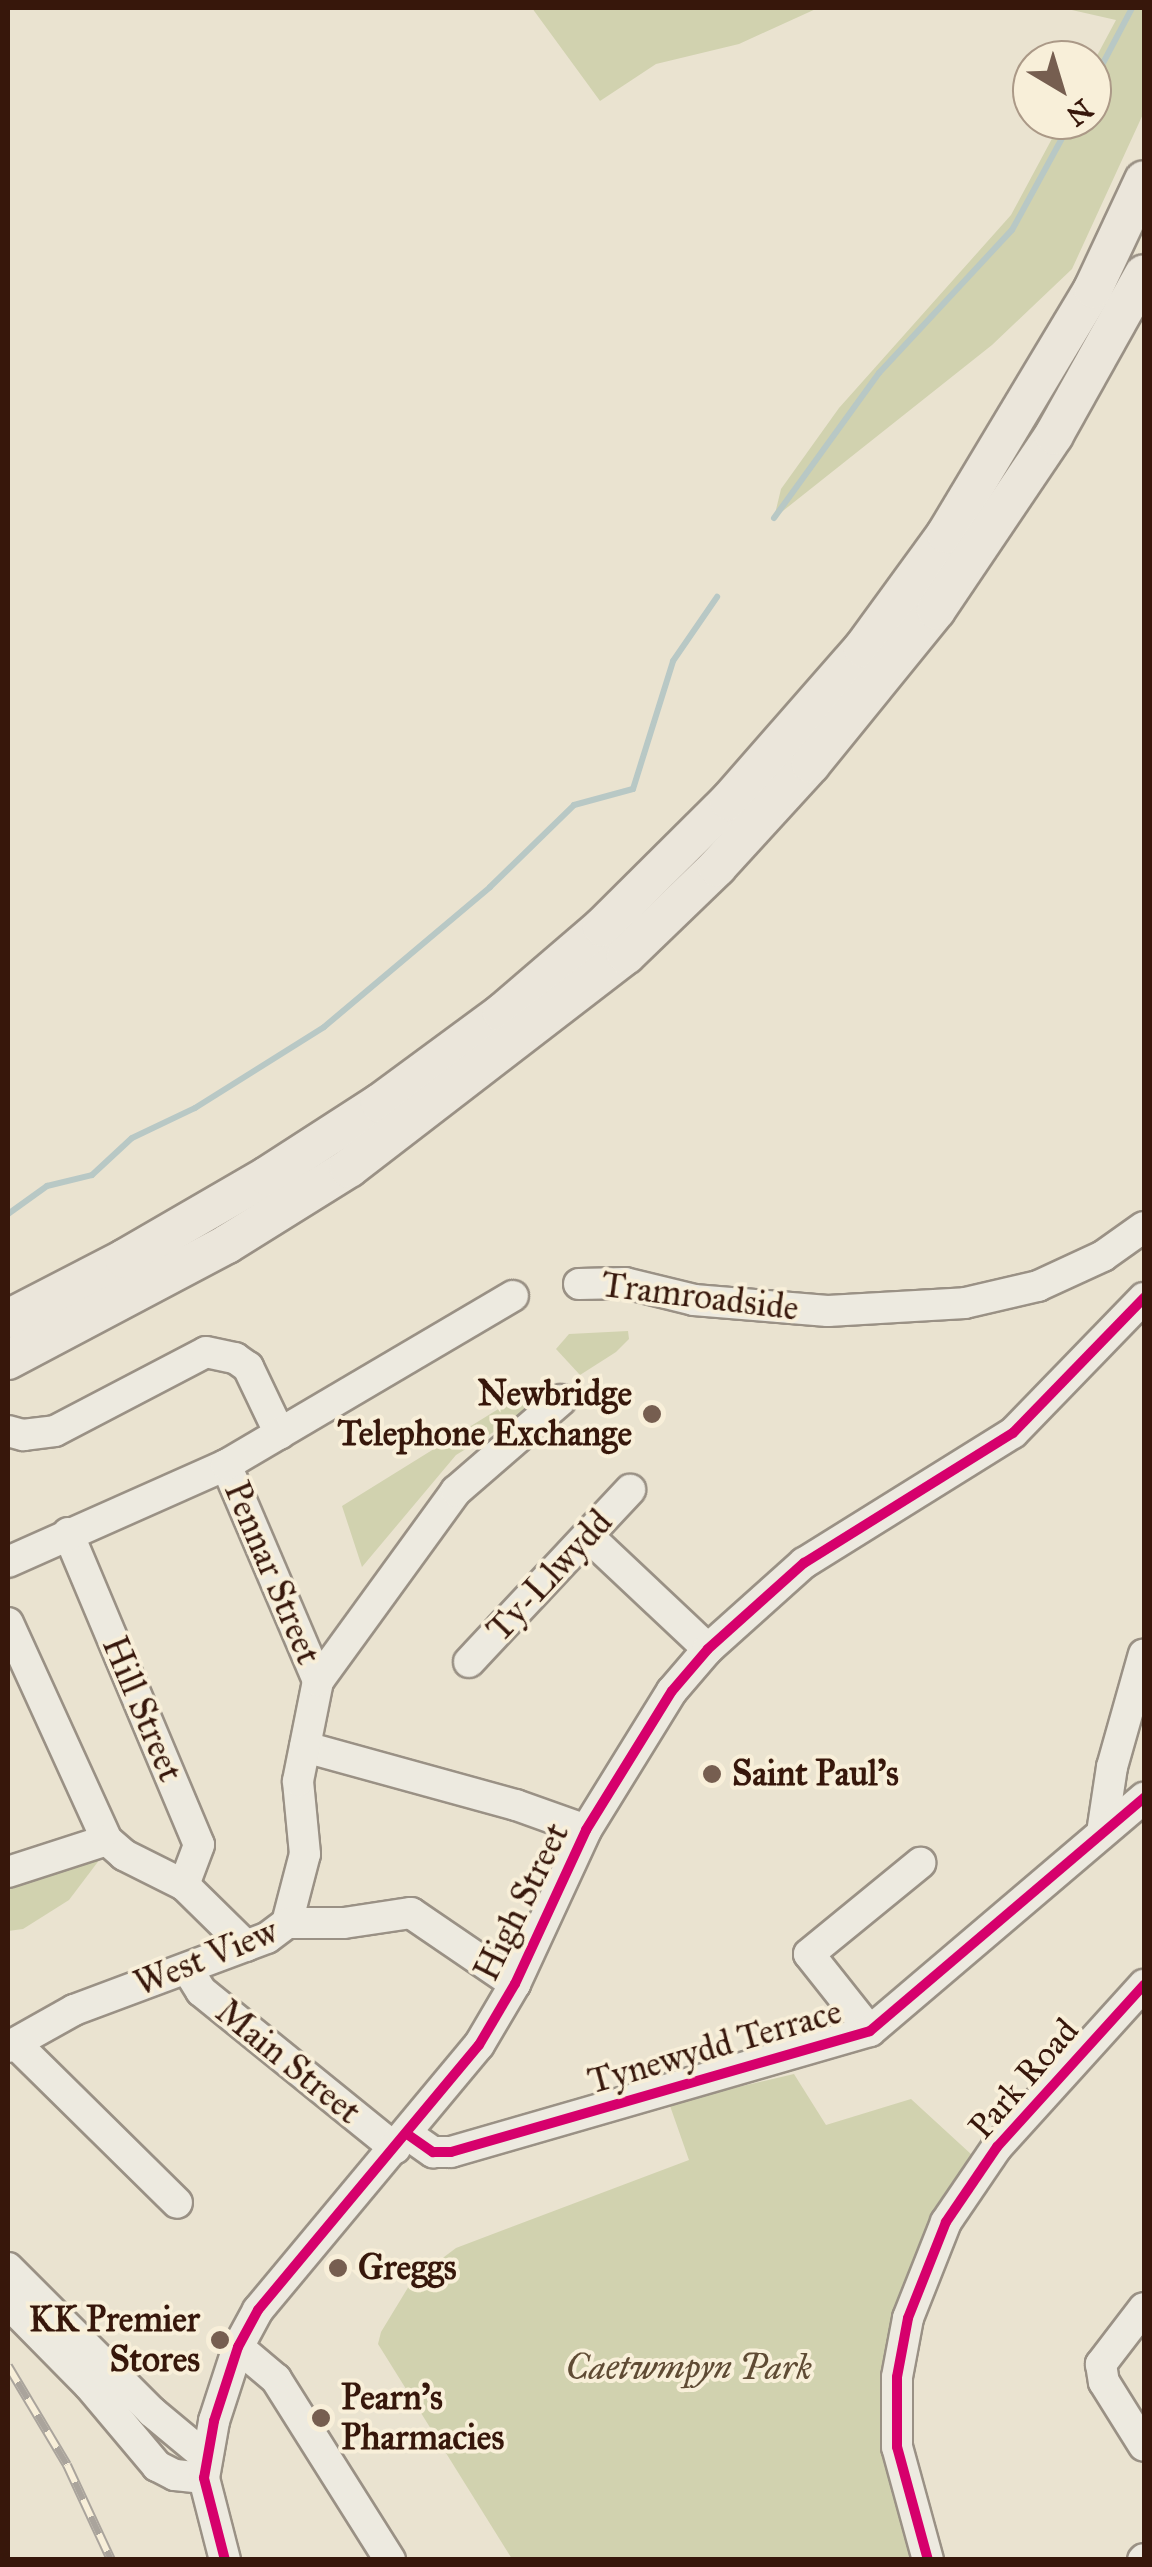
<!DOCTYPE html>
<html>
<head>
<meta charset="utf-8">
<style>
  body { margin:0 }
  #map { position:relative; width:1152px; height:2567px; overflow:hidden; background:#eae3d0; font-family:"IM FELL Great Primer",serif }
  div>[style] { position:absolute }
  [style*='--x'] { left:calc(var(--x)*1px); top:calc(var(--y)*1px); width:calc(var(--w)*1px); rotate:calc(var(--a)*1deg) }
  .green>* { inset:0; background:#d1d2af }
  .stream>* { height:6px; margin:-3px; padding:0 3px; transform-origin:3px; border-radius:3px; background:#b8c8c5 }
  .roads { filter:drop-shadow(2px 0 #9a9185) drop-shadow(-2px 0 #9a9185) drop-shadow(0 2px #9a9185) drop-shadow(0 -2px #9a9185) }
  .minor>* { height:30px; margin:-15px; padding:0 15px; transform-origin:15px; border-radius:15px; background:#edeae0 }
  .major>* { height:38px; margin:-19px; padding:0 19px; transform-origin:19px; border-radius:19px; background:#ebe6db }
  .rail>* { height:10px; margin-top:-5px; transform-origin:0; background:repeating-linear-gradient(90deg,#f8efd9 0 19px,#aaa49c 0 38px); box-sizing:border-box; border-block:2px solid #aaa49c }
  .cycleway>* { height:10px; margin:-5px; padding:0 5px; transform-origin:5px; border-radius:5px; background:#d6006c }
  .dots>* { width:28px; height:28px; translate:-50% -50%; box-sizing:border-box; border:5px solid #f8efd9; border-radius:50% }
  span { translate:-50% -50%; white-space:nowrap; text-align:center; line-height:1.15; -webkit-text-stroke:8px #f8efd9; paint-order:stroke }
  .street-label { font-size:35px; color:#37170b }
  .poi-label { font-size:35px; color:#37170b; font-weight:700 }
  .right { translate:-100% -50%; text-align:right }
  .left { translate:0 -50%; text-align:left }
  .park-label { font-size:35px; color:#5f4b34; font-style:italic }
  .frame { position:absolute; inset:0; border:10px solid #37170b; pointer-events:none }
  .north { position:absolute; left:1012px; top:40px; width:100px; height:100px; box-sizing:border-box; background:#f8efd9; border:2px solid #ab9987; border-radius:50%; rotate:142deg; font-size:28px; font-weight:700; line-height:40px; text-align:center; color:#37170b }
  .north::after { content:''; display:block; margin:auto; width:35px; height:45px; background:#765e50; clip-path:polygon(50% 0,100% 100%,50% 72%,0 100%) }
</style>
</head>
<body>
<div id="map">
  <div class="green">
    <i style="clip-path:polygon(532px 8px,818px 8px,739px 44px,656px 64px,600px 101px)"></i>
    <i style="clip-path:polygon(1063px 8px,1144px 8px,1144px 112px,1072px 269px,992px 345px,774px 518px,781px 489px,839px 408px,1011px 215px,1062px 120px,1092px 120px,1092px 65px,1116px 20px)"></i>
    <i style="clip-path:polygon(628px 1331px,629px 1339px,616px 1352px,580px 1375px,556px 1349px,569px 1334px)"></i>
    <i style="clip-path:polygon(529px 1390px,538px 1390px,541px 1403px,456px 1455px,362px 1567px,342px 1506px)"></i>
    <i style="clip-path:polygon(100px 1859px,69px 1900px,23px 1929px,8px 1931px,8px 1881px)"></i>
    <i style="clip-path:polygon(794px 2074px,826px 2125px,911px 2099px,972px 2155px,930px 2218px,891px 2321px,880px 2387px,885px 2452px,917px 2559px,512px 2559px,378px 2344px,381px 2332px,412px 2281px,456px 2248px,689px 2160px,669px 2103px)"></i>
  </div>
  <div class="stream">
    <i style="--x:1092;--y:84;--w:86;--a:-62.2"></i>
    <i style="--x:774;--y:518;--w:179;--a:-54.1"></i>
    <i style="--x:879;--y:373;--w:195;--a:-47.1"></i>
    <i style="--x:1012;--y:230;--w:125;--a:-61.4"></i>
    <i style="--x:8;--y:1214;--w:48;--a:-35.7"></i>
    <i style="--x:47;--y:1186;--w:46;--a:-13.7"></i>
    <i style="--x:92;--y:1175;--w:54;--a:-42.8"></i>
    <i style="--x:132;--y:1138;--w:70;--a:-25.5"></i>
    <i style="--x:195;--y:1108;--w:152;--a:-32.1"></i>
    <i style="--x:324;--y:1027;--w:217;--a:-40.1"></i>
    <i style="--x:490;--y:887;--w:117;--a:-44.3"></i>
    <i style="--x:574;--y:805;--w:61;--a:-15.2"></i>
    <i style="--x:633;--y:789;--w:134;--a:-72.6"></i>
    <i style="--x:673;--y:661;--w:78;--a:-55.5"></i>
  </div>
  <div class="roads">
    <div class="minor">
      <i style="--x:579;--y:1284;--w:46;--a:-1.2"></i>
      <i style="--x:625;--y:1283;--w:71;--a:13.8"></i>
      <i style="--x:694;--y:1300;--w:134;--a:4.7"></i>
      <i style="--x:828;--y:1311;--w:137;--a:-3.3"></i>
      <i style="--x:965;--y:1303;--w:75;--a:-13.1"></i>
      <i style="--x:1038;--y:1286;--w:72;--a:-24.8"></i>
      <i style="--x:1103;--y:1256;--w:50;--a:-35.3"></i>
      <i style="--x:8;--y:1431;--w:16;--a:15"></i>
      <i style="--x:23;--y:1435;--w:32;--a:-7"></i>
      <i style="--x:55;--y:1431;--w:170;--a:-27.6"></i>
      <i style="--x:206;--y:1352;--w:30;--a:12"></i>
      <i style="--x:235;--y:1358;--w:16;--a:35"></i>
      <i style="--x:248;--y:1367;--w:74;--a:64.5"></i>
      <i style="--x:226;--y:1465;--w:235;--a:66.9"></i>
      <i style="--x:68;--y:1533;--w:338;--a:67.2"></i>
      <i style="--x:199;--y:1845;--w:43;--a:110.6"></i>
      <i style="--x:588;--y:1536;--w:165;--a:43.3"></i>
      <i style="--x:8;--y:1562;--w:239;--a:-24"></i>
      <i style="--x:226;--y:1465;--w:333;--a:-30.5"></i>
      <i style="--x:8;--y:1623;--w:239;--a:65.5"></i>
      <i style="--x:469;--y:1662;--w:236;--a:-46.9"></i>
      <i style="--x:305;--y:1747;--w:219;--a:15.4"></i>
      <i style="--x:516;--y:1805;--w:74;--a:19.7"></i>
      <i style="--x:1102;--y:1833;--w:67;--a:-81.4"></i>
      <i style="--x:1112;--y:1767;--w:117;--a:-74.2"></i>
      <i style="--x:8;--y:1872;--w:104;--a:-17.9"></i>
      <i style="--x:107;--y:1840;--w:23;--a:41"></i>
      <i style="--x:124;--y:1855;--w:67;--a:26.6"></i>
      <i style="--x:184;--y:1885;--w:87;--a:44.5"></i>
      <i style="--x:287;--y:1923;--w:71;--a:-75.4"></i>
      <i style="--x:305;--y:1854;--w:73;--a:-95.5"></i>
      <i style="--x:298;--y:1781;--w:102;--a:-78.7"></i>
      <i style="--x:318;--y:1681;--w:235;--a:-54"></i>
      <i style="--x:456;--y:1491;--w:139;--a:-40.9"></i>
      <i style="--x:188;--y:1970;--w:25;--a:58"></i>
      <i style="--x:201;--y:1991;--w:250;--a:39"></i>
      <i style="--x:870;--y:2031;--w:98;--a:-128.4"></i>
      <i style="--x:809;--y:1954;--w:144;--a:-39.3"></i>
      <i style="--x:16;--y:2044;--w:226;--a:44.6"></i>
      <i style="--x:8;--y:2047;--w:76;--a:-29.3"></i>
      <i style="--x:74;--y:2010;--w:206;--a:-20.5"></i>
      <i style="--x:267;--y:1938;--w:25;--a:-37"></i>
      <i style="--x:287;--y:1923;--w:57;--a:0"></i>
      <i style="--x:344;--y:1923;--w:68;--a:-8.5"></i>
      <i style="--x:411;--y:1913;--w:126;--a:34.3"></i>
      <i style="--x:407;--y:2134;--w:32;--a:35"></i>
      <i style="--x:433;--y:2152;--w:18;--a:0"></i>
      <i style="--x:451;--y:2152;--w:436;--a:-16.1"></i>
      <i style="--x:870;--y:2031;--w:360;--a:-40.4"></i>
      <i style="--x:8;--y:2268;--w:204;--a:45"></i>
      <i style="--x:152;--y:2412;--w:70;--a:39.8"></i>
      <i style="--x:8;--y:2303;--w:115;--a:45.4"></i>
      <i style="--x:89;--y:2385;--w:106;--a:50"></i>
      <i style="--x:157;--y:2466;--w:20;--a:27"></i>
      <i style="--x:175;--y:2475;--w:29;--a:6"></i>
      <i style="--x:1144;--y:2308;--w:71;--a:127.5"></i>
      <i style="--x:1101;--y:2364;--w:18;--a:81"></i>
      <i style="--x:1104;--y:2382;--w:75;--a:58"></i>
      <i style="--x:238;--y:2347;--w:50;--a:40.1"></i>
      <i style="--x:276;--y:2379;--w:214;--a:57.8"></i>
      <i style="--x:225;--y:2560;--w:85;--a:-104.4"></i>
      <i style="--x:204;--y:2478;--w:58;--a:-80"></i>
      <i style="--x:214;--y:2421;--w:78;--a:-72"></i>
      <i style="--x:238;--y:2347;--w:42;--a:-61.6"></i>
      <i style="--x:258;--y:2310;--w:345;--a:-50.2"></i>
      <i style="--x:479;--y:2045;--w:71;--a:-59.5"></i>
      <i style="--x:515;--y:1984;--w:170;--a:-65.2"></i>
      <i style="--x:586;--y:1830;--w:163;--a:-58.3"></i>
      <i style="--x:672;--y:1691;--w:55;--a:-49.4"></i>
      <i style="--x:708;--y:1649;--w:129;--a:-41.9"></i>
      <i style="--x:804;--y:1563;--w:246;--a:-31.9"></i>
      <i style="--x:1013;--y:1433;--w:188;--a:-45.9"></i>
      <i style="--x:928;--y:2560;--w:117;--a:-105.3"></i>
      <i style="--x:897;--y:2447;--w:70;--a:-90"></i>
      <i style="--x:897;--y:2377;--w:60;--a:-79.4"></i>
      <i style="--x:908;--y:2318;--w:103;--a:-68.4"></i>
      <i style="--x:946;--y:2222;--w:91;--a:-55.8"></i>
      <i style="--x:997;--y:2147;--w:219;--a:-47.8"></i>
      <i style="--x:1143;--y:2560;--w:1;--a:-45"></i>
    </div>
    <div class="major">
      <i style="--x:8;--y:1319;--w:131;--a:-27.3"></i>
      <i style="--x:124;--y:1259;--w:165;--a:-30.1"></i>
      <i style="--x:267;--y:1176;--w:135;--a:-32.9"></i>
      <i style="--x:380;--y:1103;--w:152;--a:-36.4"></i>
      <i style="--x:502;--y:1013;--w:132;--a:-40.7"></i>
      <i style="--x:602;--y:927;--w:179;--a:-44.8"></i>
      <i style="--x:729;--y:801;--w:203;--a:-48.8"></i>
      <i style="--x:863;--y:648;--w:141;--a:-53.9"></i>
      <i style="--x:946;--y:534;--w:286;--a:-59"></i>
      <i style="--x:1093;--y:289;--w:120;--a:-64.9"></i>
      <i style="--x:8;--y:1360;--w:248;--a:-27.9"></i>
      <i style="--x:227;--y:1244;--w:144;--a:-31.9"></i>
      <i style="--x:349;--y:1168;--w:349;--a:-37.6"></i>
      <i style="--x:626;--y:955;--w:127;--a:-44"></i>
      <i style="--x:717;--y:867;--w:139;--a:-47.6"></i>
      <i style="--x:811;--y:764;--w:198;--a:-50.9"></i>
      <i style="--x:936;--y:610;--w:211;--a:-56"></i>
      <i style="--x:1054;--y:435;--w:184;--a:-60.8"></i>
    </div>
  </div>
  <div class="rail">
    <i style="--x:8;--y:2366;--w:115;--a:59.2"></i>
    <i style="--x:67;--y:2465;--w:105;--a:65.1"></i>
  </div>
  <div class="cycleway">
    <i style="--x:407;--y:2134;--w:32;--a:35"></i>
    <i style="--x:433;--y:2152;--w:18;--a:0"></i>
    <i style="--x:451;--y:2152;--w:436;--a:-16.1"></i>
    <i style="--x:870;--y:2031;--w:360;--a:-40.4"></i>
    <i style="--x:225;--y:2560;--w:85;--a:-104.4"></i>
    <i style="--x:204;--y:2478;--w:58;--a:-80"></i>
    <i style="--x:214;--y:2421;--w:78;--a:-72"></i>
    <i style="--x:238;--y:2347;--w:42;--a:-61.6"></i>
    <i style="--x:258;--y:2310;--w:345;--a:-50.2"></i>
    <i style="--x:479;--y:2045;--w:71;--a:-59.5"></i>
    <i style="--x:515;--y:1984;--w:170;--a:-65.2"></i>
    <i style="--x:586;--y:1830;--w:163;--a:-58.3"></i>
    <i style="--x:672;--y:1691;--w:55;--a:-49.4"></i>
    <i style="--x:708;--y:1649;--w:129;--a:-41.9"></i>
    <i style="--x:804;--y:1563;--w:246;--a:-31.9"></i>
    <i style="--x:1013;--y:1433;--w:188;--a:-45.9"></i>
    <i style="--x:928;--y:2560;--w:117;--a:-105.3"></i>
    <i style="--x:897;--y:2447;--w:70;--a:-90"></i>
    <i style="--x:897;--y:2377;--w:60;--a:-79.4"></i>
    <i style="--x:908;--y:2318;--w:103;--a:-68.4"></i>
    <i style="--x:946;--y:2222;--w:91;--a:-55.8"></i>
    <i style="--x:997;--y:2147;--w:219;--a:-47.8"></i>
  </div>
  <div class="dots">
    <i style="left:652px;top:1414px;background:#765e50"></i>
    <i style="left:712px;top:1774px;background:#765e50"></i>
    <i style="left:338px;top:2268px;background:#765e50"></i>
    <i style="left:220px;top:2340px;background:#765e50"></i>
    <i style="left:321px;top:2418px;background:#765e50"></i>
  </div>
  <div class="street-label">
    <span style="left:700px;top:1297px;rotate:7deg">Tramroadside</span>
    <span style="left:272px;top:1573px;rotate:67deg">Pennar Street</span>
    <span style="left:550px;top:1576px;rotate:-47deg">Ty-Llwydd</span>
    <span style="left:142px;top:1709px;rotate:67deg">Hill Street</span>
    <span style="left:522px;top:1902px;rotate:-64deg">High Street</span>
    <span style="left:206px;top:1958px;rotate:-22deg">West View</span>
    <span style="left:715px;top:2047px;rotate:-16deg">Tynewydd Terrace</span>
    <span style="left:288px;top:2062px;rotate:39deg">Main Street</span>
    <span style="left:1024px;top:2079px;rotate:-49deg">Park Road</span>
  </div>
  <div class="poi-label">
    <span class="right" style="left:632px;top:1414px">Newbridge<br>Telephone Exchange</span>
    <span class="left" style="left:732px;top:1774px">Saint Paul's</span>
    <span class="left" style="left:358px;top:2268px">Greggs</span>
    <span class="right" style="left:200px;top:2340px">KK Premier<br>Stores</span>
    <span class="left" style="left:341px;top:2418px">Pearn's<br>Pharmacies</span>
  </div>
  <div class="park-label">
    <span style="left:689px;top:2368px">Caetwmpyn Park</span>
  </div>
  <div class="frame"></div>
  <div class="north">N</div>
</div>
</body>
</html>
